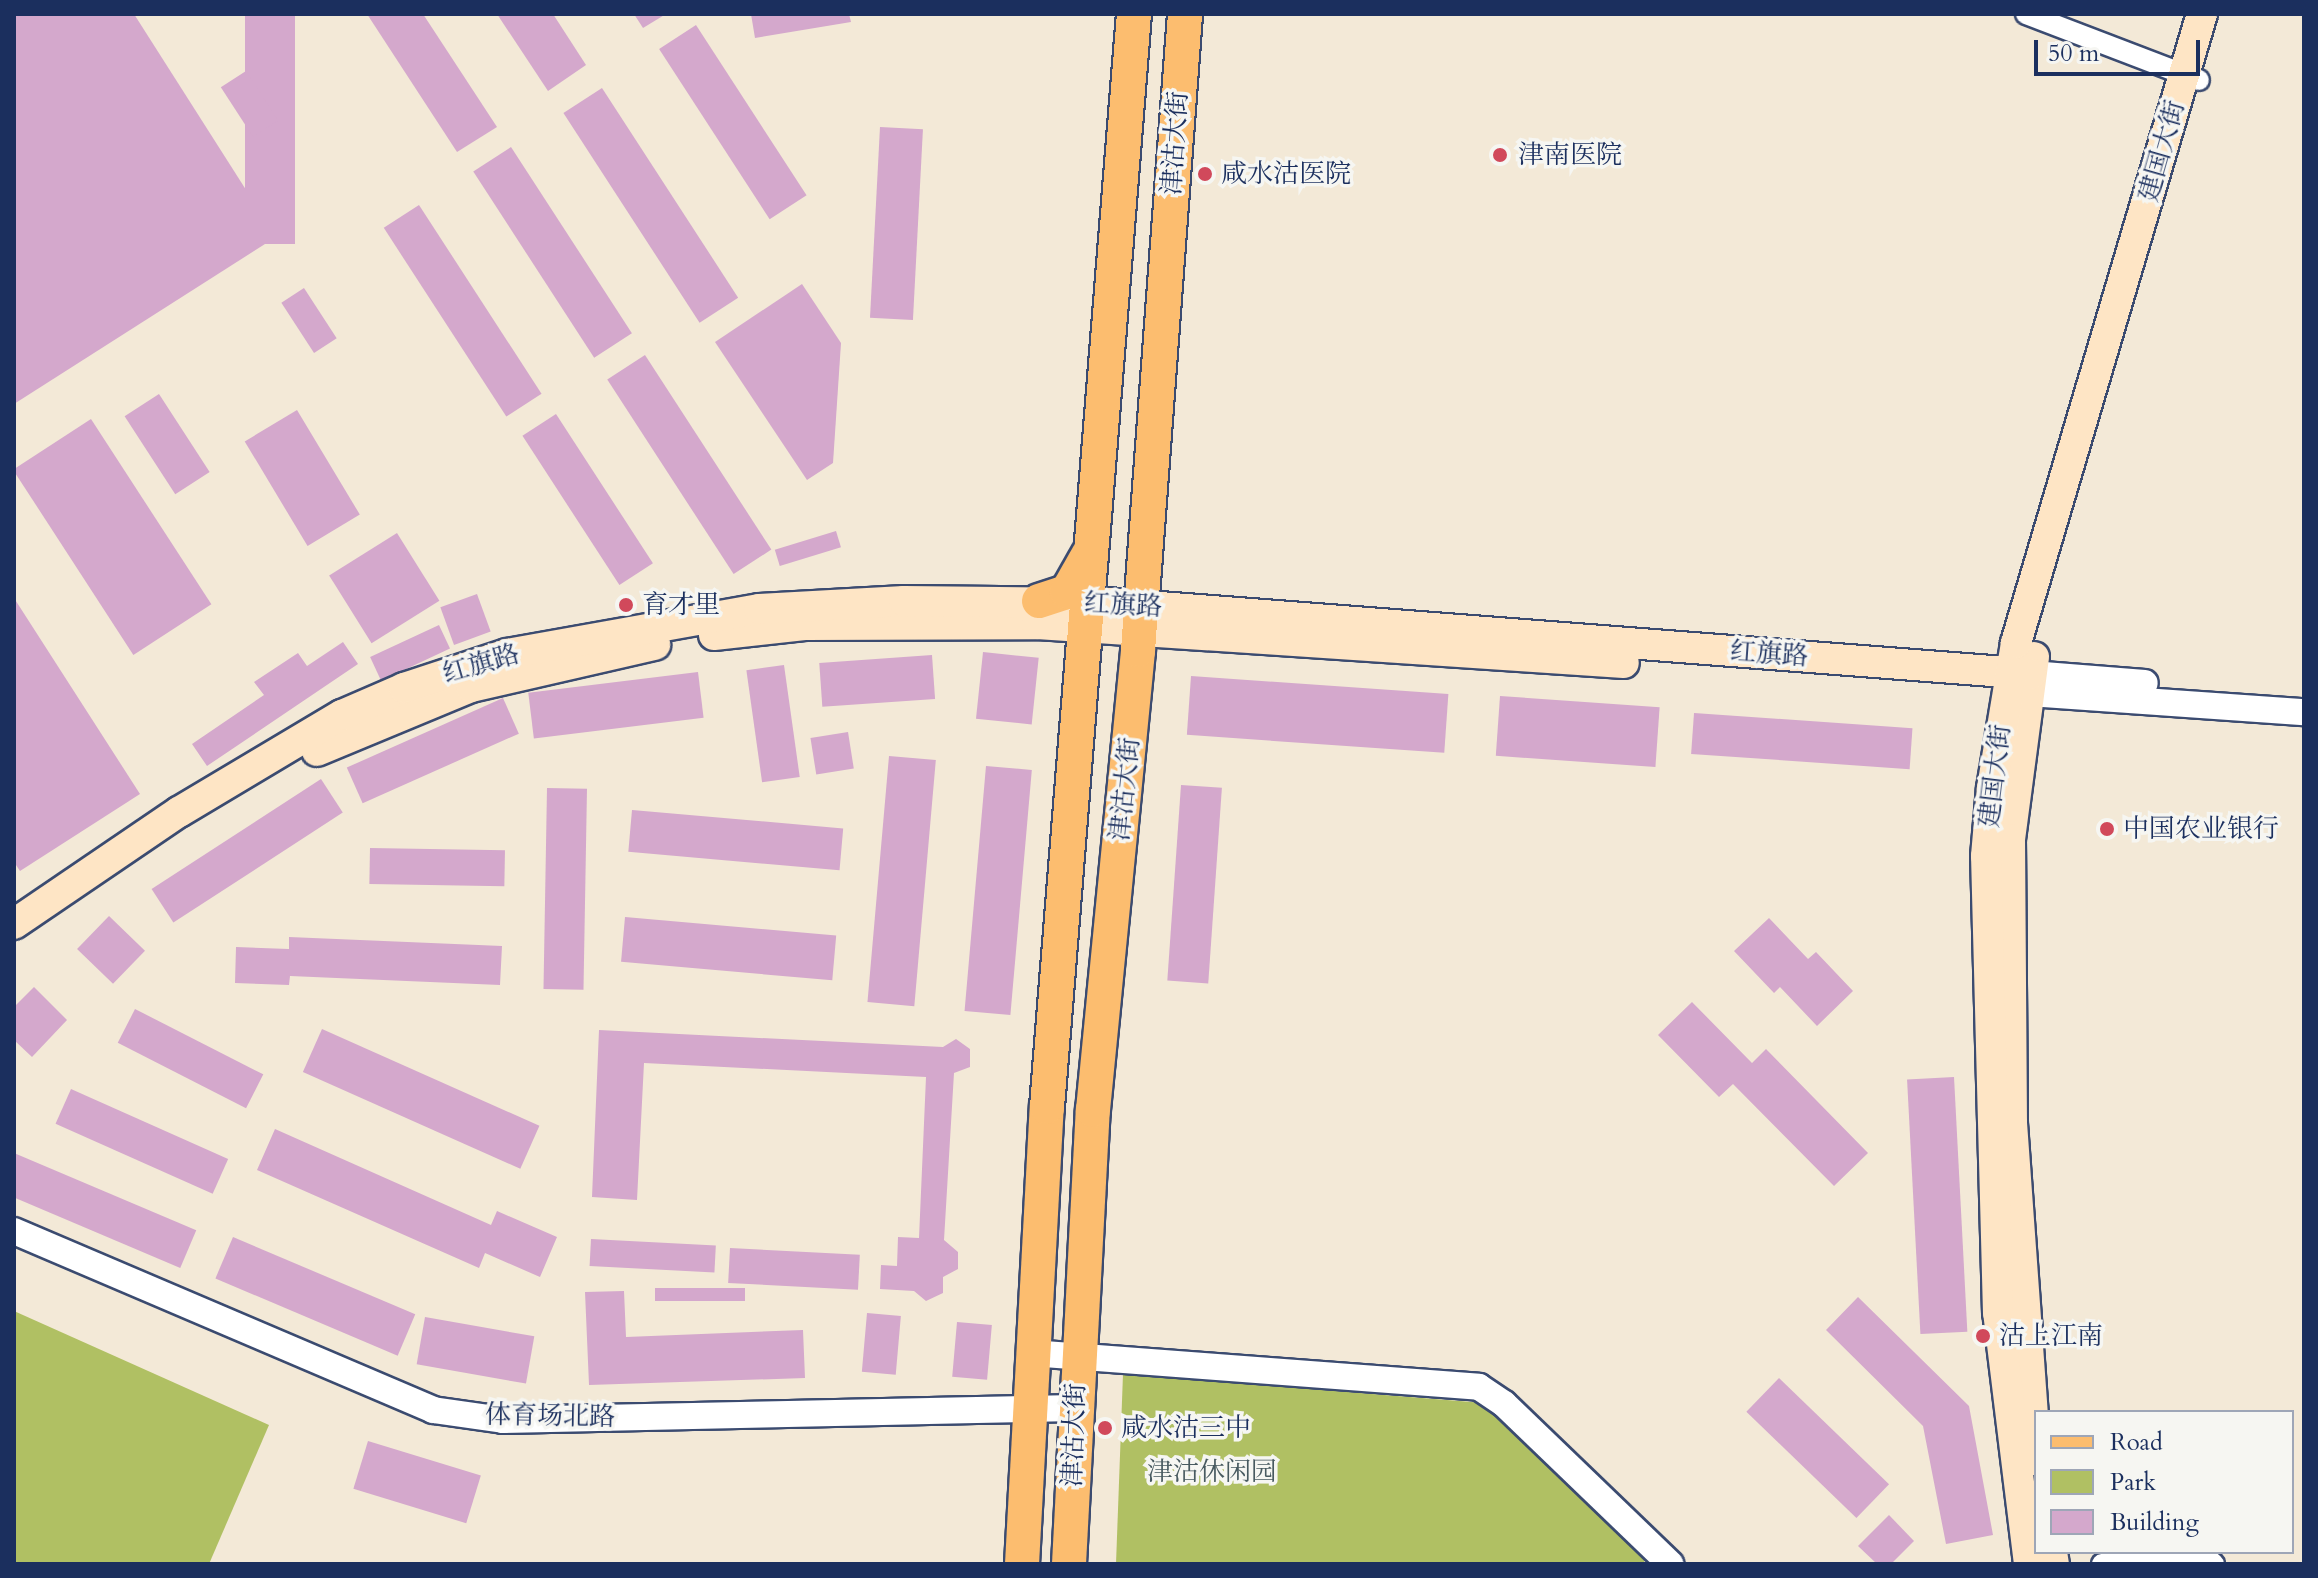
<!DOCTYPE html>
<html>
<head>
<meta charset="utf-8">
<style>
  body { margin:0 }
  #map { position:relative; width:2318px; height:1578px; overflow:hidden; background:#f3e9d7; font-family:Cardo,"Noto Serif SC",serif }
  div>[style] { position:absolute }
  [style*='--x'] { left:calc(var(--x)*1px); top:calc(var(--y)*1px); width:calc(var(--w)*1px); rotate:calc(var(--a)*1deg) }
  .green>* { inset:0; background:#b0c063 }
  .building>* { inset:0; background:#d4a8cc; transform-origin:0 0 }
  .roads { filter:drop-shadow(2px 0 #3b4b70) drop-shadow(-2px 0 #3b4b70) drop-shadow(0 2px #3b4b70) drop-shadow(0 -2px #3b4b70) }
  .minor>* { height:20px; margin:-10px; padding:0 10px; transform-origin:10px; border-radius:10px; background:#fff }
  .tertiary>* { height:26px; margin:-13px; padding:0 13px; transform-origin:13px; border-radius:13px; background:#fff }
  .secondary>* { height:30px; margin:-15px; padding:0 15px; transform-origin:15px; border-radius:15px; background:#fee5c5 }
  .primary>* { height:34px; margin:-17px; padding:0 17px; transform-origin:17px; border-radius:17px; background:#fcbd6f }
  .dots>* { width:22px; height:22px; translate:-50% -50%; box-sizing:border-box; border:4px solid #f6f6f2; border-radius:50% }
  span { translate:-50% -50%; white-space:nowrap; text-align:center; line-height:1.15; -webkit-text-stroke:7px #f6f6f2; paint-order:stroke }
  .street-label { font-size:26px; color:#1b2f5e }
  .poi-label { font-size:26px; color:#1b2f5e }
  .left { translate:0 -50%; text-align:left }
  .park-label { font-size:26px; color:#485a60 }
  .frame { position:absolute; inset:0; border:16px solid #1b2f5e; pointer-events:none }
  .legend { position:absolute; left:2034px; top:1410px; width:260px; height:144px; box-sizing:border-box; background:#f6f6f2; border:2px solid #9ea6b7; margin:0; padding:10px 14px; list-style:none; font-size:24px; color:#1b2f5e }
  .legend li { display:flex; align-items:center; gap:16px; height:40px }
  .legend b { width:40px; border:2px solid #9ea6b7 }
  .scale { position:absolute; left:2034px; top:40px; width:166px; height:36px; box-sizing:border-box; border:4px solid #1b2f5e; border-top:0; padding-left:10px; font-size:24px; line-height:28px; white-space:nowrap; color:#1b2f5e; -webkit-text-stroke:6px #f6f6f2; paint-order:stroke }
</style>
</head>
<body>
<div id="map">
  <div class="green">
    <i style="clip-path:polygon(14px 1311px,269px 1425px,209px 1564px,14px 1564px)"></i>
    <i style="clip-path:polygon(1123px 1374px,1484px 1403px,1645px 1556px,1644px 1564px,1116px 1564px)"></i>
  </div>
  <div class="building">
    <i style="clip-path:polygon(14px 14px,134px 14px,276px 237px,14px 404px)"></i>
    <i style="left:245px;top:14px;width:50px;height:230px"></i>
    <i style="clip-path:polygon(367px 14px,423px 14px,497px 127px,457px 152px)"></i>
    <i style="clip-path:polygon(497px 14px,553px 14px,586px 65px,548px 91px)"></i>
    <i style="clip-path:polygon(634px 14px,666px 14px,643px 28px)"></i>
    <i style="clip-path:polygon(751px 14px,849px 14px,851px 22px,755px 38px)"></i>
    <i style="left:696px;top:25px;width:203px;height:44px;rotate:57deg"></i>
    <i style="left:246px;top:71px;width:59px;height:30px;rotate:57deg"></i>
    <i style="left:602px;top:88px;width:250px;height:46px;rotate:57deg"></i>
    <i style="left:880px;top:127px;width:43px;height:191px;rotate:3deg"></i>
    <i style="left:511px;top:147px;width:222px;height:45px;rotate:57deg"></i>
    <i style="left:419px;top:205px;width:225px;height:42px;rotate:57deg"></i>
    <i style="clip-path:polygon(802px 284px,841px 343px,833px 463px,807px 480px,715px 342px)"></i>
    <i style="left:304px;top:288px;width:60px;height:27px;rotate:57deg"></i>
    <i style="left:645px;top:355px;width:232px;height:45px;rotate:57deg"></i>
    <i style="left:159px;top:394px;width:93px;height:41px;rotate:57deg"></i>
    <i style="left:297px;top:410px;width:122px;height:61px;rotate:59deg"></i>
    <i style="left:556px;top:414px;width:178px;height:40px;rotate:57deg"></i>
    <i style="left:91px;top:419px;width:221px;height:93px;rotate:57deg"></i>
    <i style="left:836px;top:531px;width:17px;height:64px;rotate:73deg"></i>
    <i style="left:397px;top:533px;width:80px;height:80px;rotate:58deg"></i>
    <i style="left:477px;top:594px;width:40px;height:39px;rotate:70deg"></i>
    <i style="clip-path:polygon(14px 598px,140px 794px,20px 871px,14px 862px)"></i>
    <i style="left:439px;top:625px;width:26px;height:76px;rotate:65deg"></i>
    <i style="clip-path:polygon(343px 642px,358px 664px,207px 766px,192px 744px,264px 695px,254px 682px,298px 653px,307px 666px)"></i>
    <i style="left:983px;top:652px;width:56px;height:67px;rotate:6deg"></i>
    <i style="left:932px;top:655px;width:44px;height:113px;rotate:86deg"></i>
    <i style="left:784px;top:665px;width:113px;height:38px;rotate:82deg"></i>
    <i style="left:698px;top:672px;width:46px;height:171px;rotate:83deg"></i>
    <i style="left:1191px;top:676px;width:258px;height:59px;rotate:4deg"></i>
    <i style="left:1500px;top:696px;width:160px;height:60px;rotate:4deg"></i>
    <i style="left:503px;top:698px;width:39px;height:171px;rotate:66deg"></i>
    <i style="left:1694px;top:713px;width:219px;height:41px;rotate:4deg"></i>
    <i style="left:848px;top:732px;width:37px;height:38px;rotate:81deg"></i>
    <i style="left:889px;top:756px;width:47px;height:247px;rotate:5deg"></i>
    <i style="left:986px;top:766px;width:46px;height:246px;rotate:5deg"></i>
    <i style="left:321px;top:779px;width:40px;height:202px;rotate:57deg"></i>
    <i style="left:1181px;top:785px;width:41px;height:196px;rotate:4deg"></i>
    <i style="left:547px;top:788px;width:40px;height:201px;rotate:1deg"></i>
    <i style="left:632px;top:810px;width:212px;height:42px;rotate:5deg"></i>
    <i style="left:370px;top:848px;width:135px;height:36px;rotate:1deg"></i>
    <i style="left:109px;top:916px;width:50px;height:46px;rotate:44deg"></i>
    <i style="left:625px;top:917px;width:212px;height:45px;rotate:5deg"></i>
    <i style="clip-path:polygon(1769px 918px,1808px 959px,1816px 952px,1853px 991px,1817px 1026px,1780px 987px,1774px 993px,1734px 951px)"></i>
    <i style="clip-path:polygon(289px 937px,502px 946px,500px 985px,290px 976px,289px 985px,235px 983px,236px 947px,289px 949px)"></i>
    <i style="clip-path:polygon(34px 987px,67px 1020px,32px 1057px,14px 1040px,14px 1007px)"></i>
    <i style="clip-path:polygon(1692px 1002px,1752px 1063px,1766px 1049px,1868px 1153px,1834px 1186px,1733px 1084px,1719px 1097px,1658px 1035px)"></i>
    <i style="left:135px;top:1009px;width:144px;height:38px;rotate:27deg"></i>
    <i style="left:322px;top:1029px;width:238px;height:47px;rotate:24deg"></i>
    <i style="clip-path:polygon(599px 1030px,943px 1047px,956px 1039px,970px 1049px,970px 1067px,954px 1073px,944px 1240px,958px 1252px,958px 1269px,943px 1277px,943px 1293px,926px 1301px,914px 1291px,880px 1289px,881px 1265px,897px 1266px,898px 1237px,919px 1238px,926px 1077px,644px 1063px,637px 1200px,592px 1197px)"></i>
    <i style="left:1954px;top:1077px;width:255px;height:47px;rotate:87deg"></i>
    <i style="left:71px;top:1089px;width:172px;height:38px;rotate:24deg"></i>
    <i style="clip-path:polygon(275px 1129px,491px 1225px,497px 1211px,557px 1237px,540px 1277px,485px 1253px,479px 1268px,257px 1170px)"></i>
    <i style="left:14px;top:1153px;width:198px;height:41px;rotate:23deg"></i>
    <i style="left:233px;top:1237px;width:198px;height:45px;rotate:23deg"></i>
    <i style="left:591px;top:1239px;width:125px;height:27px;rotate:3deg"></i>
    <i style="left:730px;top:1248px;width:130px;height:35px;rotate:3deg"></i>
    <i style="left:745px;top:1288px;width:13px;height:90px;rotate:90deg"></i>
    <i style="clip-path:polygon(624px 1291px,626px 1337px,803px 1330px,805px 1378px,589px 1385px,585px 1292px)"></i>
    <i style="clip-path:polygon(1858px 1297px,1969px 1406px,1993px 1535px,1946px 1544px,1923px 1426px,1826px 1330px)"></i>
    <i style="left:867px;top:1313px;width:34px;height:59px;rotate:5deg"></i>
    <i style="left:425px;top:1317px;width:111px;height:48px;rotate:10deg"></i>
    <i style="left:957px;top:1322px;width:35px;height:55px;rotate:5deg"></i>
    <i style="left:1779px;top:1378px;width:153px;height:47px;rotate:44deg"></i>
    <i style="left:368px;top:1441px;width:118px;height:50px;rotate:17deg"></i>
    <i style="clip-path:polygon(1889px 1515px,1914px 1541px,1891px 1564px,1877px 1564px,1858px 1546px)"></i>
  </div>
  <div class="roads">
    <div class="minor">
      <i style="--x:2026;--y:14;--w:185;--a:20.9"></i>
      <i style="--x:2102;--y:1564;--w:103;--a:-4.4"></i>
      <i style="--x:2205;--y:1556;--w:12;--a:42"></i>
    </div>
    <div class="tertiary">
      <i style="--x:2031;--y:674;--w:114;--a:4.5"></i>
      <i style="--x:2029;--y:693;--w:276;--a:4"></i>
      <i style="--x:14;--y:1231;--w:456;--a:23.1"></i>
      <i style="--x:433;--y:1410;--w:71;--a:8.1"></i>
      <i style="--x:503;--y:1420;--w:572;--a:-1.2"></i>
      <i style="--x:1031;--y:1353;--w:449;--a:4.3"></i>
      <i style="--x:1479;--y:1387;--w:30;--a:34"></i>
      <i style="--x:1504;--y:1404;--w:231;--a:43.9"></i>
    </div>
    <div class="secondary">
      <i style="--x:714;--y:635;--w:91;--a:-6.3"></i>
      <i style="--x:804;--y:625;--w:233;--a:-0.2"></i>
      <i style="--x:1037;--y:624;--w:588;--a:3.8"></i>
      <i style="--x:2034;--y:657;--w:184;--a:97.5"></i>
      <i style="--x:2010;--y:839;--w:284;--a:89.6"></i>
      <i style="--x:2012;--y:1123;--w:338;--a:85.9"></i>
      <i style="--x:317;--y:751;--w:167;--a:-22.6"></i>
      <i style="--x:471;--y:687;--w:189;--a:-12.9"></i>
      <i style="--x:14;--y:924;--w:199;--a:-34.2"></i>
      <i style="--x:179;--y:812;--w:190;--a:-30.8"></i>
      <i style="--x:342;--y:715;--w:68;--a:-23.5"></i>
      <i style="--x:404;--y:688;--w:108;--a:-18.3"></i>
      <i style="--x:507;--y:654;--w:256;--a:-10.1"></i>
      <i style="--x:759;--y:609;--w:145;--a:-3.2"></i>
      <i style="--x:904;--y:601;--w:204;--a:0.6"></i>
      <i style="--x:1108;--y:603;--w:926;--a:4.4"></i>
      <i style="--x:2052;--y:1552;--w:12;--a:81"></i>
      <i style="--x:2029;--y:1564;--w:253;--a:-97"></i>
      <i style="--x:1998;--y:1313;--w:457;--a:-91.5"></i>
      <i style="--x:1986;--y:856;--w:68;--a:-85"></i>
      <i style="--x:1992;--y:788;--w:147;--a:-80.6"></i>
      <i style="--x:2016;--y:643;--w:656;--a:-73.53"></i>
    </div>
    <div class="primary">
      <i style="--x:1039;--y:601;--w:29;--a:-18"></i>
      <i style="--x:1067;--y:592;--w:43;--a:-60.4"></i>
      <i style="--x:1022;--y:1564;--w:458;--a:-86.9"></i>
      <i style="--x:1047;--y:1107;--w:1096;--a:-85.45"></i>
      <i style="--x:1069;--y:1564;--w:455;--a:-87"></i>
      <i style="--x:1093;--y:1110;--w:462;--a:-84.4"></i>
      <i style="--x:1138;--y:650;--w:638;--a:-85.77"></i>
    </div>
  </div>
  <div class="dots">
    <i style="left:1500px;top:155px;background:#d1495b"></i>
    <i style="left:1205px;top:174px;background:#d1495b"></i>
    <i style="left:626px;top:605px;background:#d1495b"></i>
    <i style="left:2107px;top:829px;background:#d1495b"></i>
    <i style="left:1983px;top:1336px;background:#d1495b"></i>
    <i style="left:1105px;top:1428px;background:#d1495b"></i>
  </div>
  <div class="street-label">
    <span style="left:1175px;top:143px;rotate:-86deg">津沽大街</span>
    <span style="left:2162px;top:151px;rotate:-74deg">建国大街</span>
    <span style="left:1123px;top:605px;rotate:3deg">红旗路</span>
    <span style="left:1769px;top:654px;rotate:4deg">红旗路</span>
    <span style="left:481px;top:664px;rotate:-16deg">红旗路</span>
    <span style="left:1995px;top:776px;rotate:-83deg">建国大街</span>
    <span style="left:1125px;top:789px;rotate:-84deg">津沽大街</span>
    <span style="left:550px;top:1416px;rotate:1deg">体育场北路</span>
    <span style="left:1074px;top:1435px;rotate:-88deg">津沽大街</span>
  </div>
  <div class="poi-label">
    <span class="left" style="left:1518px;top:155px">津南医院</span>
    <span class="left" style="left:1221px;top:174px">咸水沽医院</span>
    <span class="left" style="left:642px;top:605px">育才里</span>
    <span class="left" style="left:2123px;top:829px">中国农业银行</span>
    <span class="left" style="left:1999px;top:1336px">沽上江南</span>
    <span class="left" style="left:1121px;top:1428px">咸水沽三中</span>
  </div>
  <div class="park-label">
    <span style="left:1212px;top:1472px">津沽休闲园</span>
  </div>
  <div class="frame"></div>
  <ul class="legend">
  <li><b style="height:10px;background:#fcbd6f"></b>Road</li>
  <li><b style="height:22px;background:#b0c063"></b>Park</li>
  <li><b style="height:22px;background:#d4a8cc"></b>Building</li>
  </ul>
  <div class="scale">50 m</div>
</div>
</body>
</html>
